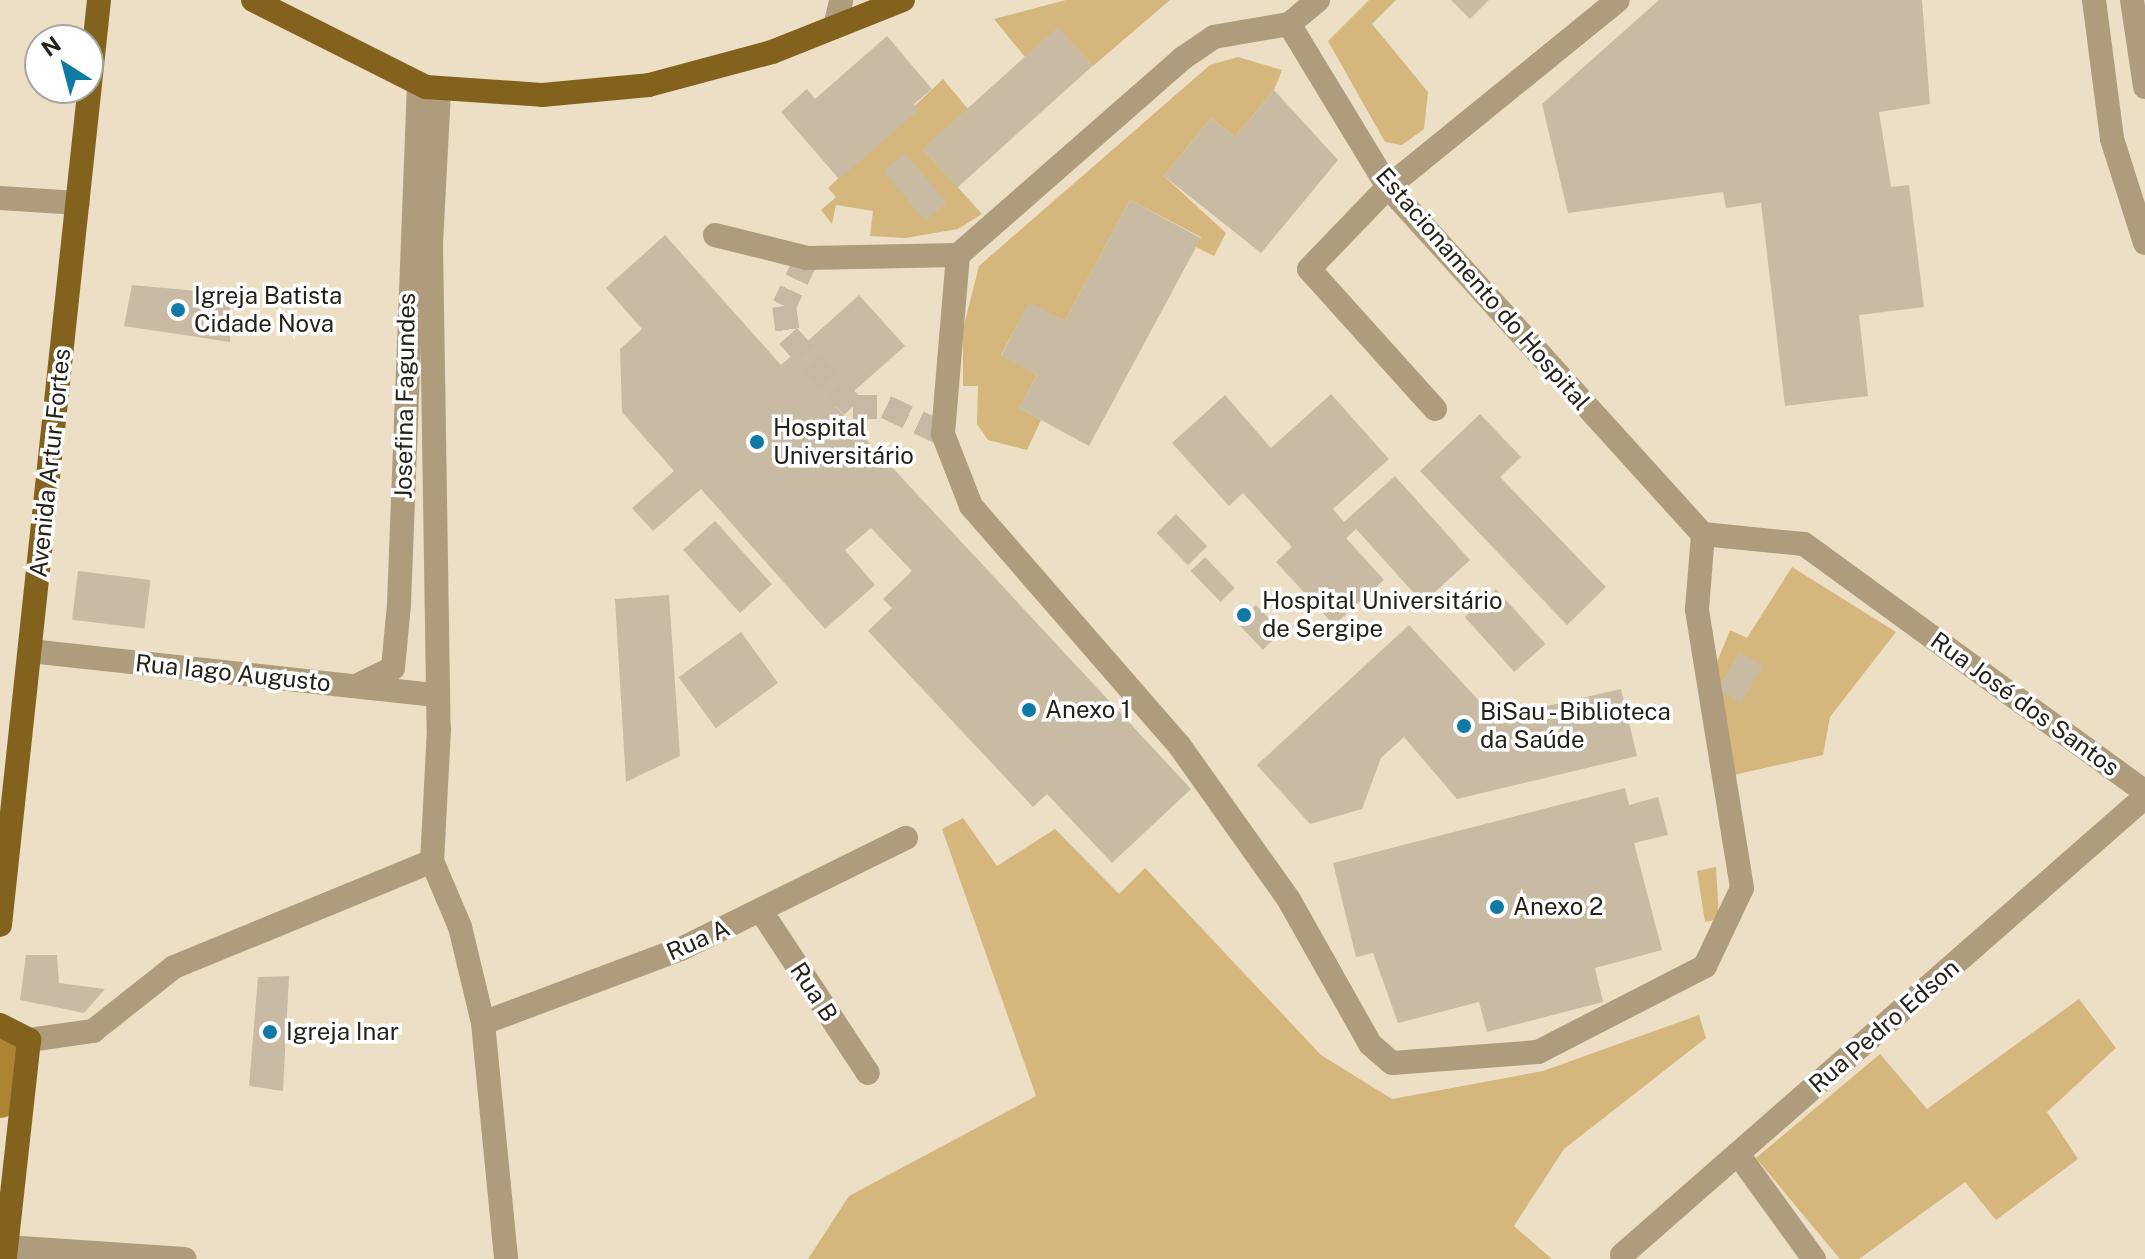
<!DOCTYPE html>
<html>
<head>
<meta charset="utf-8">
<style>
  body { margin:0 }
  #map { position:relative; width:2145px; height:1259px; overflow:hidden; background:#eddfc6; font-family:"Public Sans",sans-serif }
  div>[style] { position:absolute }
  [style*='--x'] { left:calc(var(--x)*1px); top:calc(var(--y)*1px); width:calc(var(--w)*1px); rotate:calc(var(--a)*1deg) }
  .green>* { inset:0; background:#d5b67d }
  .canal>* { height:38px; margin:-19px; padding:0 19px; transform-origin:19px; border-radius:19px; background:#ad8432 }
  .building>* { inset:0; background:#c9bba3; transform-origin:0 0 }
  .minor-tunnel>* { height:24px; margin-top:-12px; transform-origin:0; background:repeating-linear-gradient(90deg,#c5b9a3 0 24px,transparent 0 36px) }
  .minor>* { height:24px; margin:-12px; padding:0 12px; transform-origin:12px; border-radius:12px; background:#ae9c7c }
  .major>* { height:24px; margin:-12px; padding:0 12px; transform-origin:12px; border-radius:12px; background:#83621e }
  .dots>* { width:22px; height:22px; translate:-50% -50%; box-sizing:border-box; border:4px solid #fff; border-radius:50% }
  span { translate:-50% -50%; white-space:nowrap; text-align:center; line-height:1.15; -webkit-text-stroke:7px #fff; paint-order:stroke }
  .street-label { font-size:24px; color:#262118 }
  .poi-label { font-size:24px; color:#262118 }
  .left { translate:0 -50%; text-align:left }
  .north { position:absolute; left:24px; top:24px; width:80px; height:80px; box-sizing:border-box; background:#fff; border:2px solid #a8a6a3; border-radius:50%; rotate:324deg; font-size:22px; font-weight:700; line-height:32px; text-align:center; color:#262118 }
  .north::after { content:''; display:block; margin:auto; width:28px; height:36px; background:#0f7ba4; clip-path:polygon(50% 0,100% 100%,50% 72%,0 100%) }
</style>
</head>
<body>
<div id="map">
  <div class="green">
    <i style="clip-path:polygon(1066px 0,1170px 0,1093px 66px,1058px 28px,1025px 57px,994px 19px)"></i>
    <i style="clip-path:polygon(1369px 0,1396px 0,1372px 24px,1428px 92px,1424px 129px,1402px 145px,1385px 142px,1328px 41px)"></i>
    <i style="clip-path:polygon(1238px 57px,1282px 70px,1274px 90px,1235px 137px,1211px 118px,1164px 176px,1226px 233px,1214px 256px,1196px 247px,1201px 237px,1130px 200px,1065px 321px,1029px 303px,1001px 355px,1037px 375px,1019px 408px,1041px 420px,1027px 450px,988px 440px,977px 424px,978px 386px,963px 386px,963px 329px,979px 266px,1210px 65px)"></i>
    <i style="clip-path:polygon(943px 79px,968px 109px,923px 149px,982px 214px,958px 229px,905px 238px,870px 236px,873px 211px,836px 205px,832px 224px,821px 210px,836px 197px,828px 188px)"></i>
    <i style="clip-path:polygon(1792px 567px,1896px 632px,1830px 717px,1823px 755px,1729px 776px,1713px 672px,1730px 630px,1747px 638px)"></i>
    <i style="clip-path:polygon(963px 818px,997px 866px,1055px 829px,1119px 894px,1145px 868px,1321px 1055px,1392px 1099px,1543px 1071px,1699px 1015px,1706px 1038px,1564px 1149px,1514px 1226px,1552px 1259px,808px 1259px,849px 1196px,1036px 1096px,942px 829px)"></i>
    <i style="clip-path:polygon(1716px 867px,1719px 919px,1705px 922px,1697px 871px)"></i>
    <i style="clip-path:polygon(2079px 999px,2116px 1048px,2047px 1112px,2078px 1159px,1996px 1220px,1965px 1182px,1859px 1259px,1840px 1259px,1756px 1158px,1880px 1054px,1927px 1109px)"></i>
  </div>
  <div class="canal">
    <i style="--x:0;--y:1099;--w:46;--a:-85"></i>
  </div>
  <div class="building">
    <i style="clip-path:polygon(1451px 0,1489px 0,1470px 19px)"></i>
    <i style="clip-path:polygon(1659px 0,1922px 0,1930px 104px,1879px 112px,1891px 187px,1909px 185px,1924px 307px,1859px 315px,1868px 396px,1785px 406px,1761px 203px,1726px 208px,1723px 192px,1568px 213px,1542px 104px)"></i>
    <i style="left:1058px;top:27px;width:52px;height:182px;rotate:48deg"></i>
    <i style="clip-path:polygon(887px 36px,932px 89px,914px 104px,919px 110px,839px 179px,781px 112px,807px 89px,815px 99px)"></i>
    <i style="clip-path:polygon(1274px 90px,1338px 160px,1261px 253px,1164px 176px,1211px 118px,1235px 137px)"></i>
    <i style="left:905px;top:153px;width:65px;height:28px;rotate:50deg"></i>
    <i style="clip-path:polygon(1130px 200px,1201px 238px,1089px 446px,1019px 408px,1037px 375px,1001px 356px,1029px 302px,1065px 321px)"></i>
    <i style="clip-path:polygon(665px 235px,781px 365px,859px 295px,905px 346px,836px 407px,1191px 789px,1112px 863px,1047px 794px,1033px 807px,868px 631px,892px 608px,883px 599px,912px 571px,871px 528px,845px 550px,875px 585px,825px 629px,701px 489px,653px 531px,632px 508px,674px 471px,622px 412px,620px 349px,642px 329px,606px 288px)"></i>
    <i style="clip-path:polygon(132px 285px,230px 294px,230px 342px,124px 326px)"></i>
    <i style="clip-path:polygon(1331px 394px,1389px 459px,1333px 509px,1344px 522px,1395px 476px,1470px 560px,1423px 603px,1356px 529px,1346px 538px,1384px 580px,1334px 625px,1276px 562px,1292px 547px,1243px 493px,1229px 506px,1172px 443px,1225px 395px,1271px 448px)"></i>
    <i style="clip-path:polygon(1480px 414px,1521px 457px,1500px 477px,1606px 587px,1567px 625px,1420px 471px)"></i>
    <i style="left:1176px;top:514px;width:45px;height:27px;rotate:46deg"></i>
    <i style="left:715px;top:521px;width:85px;height:43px;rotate:48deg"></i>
    <i style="left:1205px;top:557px;width:43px;height:20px;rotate:46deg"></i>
    <i style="left:78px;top:571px;width:73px;height:49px;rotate:7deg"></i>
    <i style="left:1496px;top:589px;width:74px;height:42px;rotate:48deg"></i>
    <i style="clip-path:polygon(669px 595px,680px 756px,626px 782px,615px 599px)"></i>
    <i style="left:1256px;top:605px;width:37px;height:26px;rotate:46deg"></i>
    <i style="clip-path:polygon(1409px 625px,1495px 718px,1621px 689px,1637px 756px,1457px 799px,1404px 737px,1381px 758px,1362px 809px,1310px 824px,1257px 765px)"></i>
    <i style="left:741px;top:632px;width:63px;height:77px;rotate:54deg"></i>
    <i style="left:1740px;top:652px;width:27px;height:44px;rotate:31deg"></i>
    <i style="clip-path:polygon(1625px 788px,1629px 805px,1658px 797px,1668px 835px,1634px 843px,1662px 950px,1595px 968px,1603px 1002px,1487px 1032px,1479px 1002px,1398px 1023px,1373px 953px,1356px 957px,1333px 863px)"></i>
    <i style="clip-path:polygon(26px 955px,57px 955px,59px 983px,105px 989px,84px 1013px,20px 1000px)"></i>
    <i style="clip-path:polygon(289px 976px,283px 1091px,249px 1086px,258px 977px)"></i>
  </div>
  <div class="minor-tunnel">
    <i style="--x:807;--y:258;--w:53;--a:115.6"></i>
    <i style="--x:784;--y:306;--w:30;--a:82"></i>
    <i style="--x:788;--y:336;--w:96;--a:47.5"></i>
    <i style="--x:853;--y:407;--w:33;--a:0"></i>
    <i style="--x:886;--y:407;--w:63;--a:25.3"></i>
  </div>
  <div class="minor">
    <i style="--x:1318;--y:0;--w:38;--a:140"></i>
    <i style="--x:1289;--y:24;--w:76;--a:170.2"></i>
    <i style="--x:1214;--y:37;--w:37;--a:146"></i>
    <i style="--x:1183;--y:58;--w:299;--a:138.8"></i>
    <i style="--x:958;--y:255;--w:180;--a:94.8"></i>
    <i style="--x:943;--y:434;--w:77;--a:68.7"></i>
    <i style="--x:971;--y:506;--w:317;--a:49"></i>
    <i style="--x:1179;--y:745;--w:190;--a:54.6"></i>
    <i style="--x:1289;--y:900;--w:165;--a:60.6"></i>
    <i style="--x:1370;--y:1044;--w:29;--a:41"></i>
    <i style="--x:1392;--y:1063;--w:146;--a:-4.3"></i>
    <i style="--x:1538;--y:1052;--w:188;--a:-27.2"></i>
    <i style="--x:1705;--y:966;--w:86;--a:-64.6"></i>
    <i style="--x:1742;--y:888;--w:283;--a:-99.2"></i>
    <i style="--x:1697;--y:609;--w:75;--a:-85.4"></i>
    <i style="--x:2094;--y:0;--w:140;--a:82.6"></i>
    <i style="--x:2112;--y:139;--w:109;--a:72.4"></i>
    <i style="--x:2132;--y:0;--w:88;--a:81.5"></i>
    <i style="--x:1289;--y:24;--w:191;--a:58.7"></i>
    <i style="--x:1388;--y:187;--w:469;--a:47.8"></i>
    <i style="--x:835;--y:27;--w:28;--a:-77"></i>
    <i style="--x:439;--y:91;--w:152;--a:93"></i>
    <i style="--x:431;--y:243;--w:486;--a:89.1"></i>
    <i style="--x:439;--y:729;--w:132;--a:93"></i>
    <i style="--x:432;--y:861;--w:72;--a:67"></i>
    <i style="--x:460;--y:927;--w:99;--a:76.5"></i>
    <i style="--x:483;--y:1023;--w:237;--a:84.4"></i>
    <i style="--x:0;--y:198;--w:78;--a:3.7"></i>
    <i style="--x:715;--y:235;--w:95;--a:14"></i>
    <i style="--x:807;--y:258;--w:151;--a:-1.1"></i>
    <i style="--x:1435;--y:409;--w:188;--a:-132"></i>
    <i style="--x:1309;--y:269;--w:114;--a:-46.1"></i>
    <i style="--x:1388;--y:187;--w:296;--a:-39.1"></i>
    <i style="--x:1703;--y:534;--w:101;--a:5.7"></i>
    <i style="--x:1804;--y:544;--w:422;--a:36"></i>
    <i style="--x:30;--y:651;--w:408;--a:6.2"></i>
    <i style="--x:356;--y:686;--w:41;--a:-25.9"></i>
    <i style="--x:393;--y:668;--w:64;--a:-84.6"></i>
    <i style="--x:399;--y:604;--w:521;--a:-87.8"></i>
    <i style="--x:761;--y:911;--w:194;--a:56.6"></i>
    <i style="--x:483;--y:1023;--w:211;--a:-20.5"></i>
    <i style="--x:681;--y:949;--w:251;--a:-26.3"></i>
    <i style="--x:29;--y:1040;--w:65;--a:-8"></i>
    <i style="--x:93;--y:1031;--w:103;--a:-38.3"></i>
    <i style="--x:174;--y:967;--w:279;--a:-22.3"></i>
    <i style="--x:1738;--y:1154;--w:130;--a:54.1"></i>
    <i style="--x:6;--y:1247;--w:179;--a:3.8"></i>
    <i style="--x:1622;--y:1255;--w:695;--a:-41.21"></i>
  </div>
  <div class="major">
    <i style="--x:253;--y:0;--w:194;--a:26.7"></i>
    <i style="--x:426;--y:87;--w:116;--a:3.9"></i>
    <i style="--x:542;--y:95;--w:107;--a:-5.3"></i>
    <i style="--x:649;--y:85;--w:127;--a:-15"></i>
    <i style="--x:772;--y:52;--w:141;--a:-21.7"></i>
    <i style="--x:0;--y:925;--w:930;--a:-83.89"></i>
    <i style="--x:0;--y:1025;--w:33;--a:27"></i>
    <i style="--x:29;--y:1040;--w:220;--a:96.3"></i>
  </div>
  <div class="dots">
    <i style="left:178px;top:310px;background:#0f7ba4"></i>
    <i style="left:757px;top:442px;background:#0f7ba4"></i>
    <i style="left:1244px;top:615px;background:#0f7ba4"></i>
    <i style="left:1029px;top:710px;background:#0f7ba4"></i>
    <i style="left:1464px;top:726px;background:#0f7ba4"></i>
    <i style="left:1497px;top:907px;background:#0f7ba4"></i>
    <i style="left:270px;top:1032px;background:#0f7ba4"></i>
  </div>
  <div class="street-label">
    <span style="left:1483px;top:289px;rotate:49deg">Estacionamento do Hospital</span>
    <span style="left:405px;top:396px;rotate:-89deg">Josefina Fagundes</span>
    <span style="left:50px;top:463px;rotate:-84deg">Avenida Artur Fortes</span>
    <span style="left:233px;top:673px;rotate:6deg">Rua Iago Augusto</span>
    <span style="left:2025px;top:704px;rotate:36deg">Rua José dos Santos</span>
    <span style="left:698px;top:940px;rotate:-24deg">Rua A</span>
    <span style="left:814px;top:992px;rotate:57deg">Rua B</span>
    <span style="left:1884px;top:1026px;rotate:-41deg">Rua Pedro Edson</span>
  </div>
  <div class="poi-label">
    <span class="left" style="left:194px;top:310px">Igreja Batista<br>Cidade Nova</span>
    <span class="left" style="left:773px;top:442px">Hospital<br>Universitário</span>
    <span class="left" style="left:1262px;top:615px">Hospital Universitário<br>de Sergipe</span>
    <span class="left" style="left:1045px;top:710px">Anexo 1</span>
    <span class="left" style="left:1480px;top:726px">BiSau - Biblioteca<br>da Saúde</span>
    <span class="left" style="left:1513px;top:907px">Anexo 2</span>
    <span class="left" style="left:286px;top:1032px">Igreja Inar</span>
  </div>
  <div class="north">N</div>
</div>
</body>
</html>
